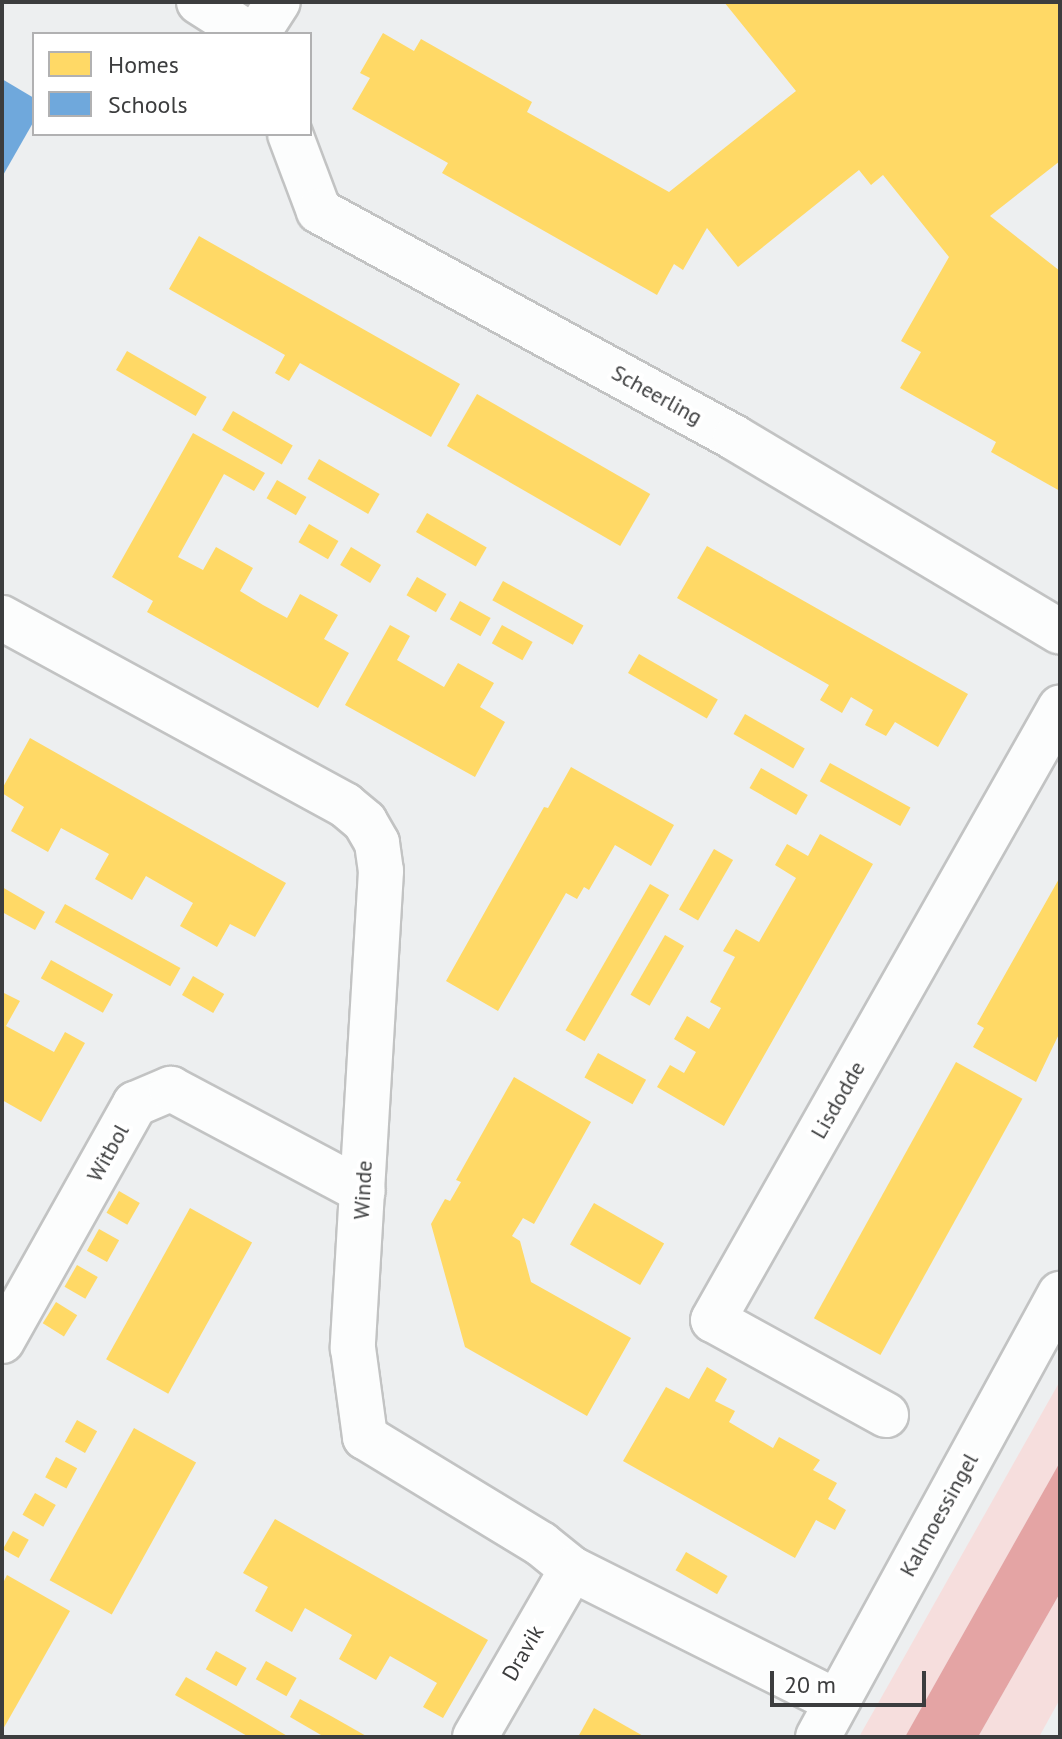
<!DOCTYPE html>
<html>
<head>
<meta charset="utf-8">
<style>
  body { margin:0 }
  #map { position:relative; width:1062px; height:1739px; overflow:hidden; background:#edeff0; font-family:"PT Sans",sans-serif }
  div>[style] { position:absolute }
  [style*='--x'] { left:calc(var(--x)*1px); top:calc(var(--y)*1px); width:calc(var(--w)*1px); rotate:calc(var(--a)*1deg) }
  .green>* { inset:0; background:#f6dedd }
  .water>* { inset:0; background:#e4a4a4 }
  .homes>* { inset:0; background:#ffd966; transform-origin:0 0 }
  .schools>* { inset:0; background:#6fa8dc }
  .roads { filter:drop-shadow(2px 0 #c2c3c3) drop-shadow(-2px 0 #c2c3c3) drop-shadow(0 2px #c2c3c3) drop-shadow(0 -2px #c2c3c3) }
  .minor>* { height:44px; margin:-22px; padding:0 22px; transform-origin:22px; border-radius:22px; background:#fcfdfd }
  span { translate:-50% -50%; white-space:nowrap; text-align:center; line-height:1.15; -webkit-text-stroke:8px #fff; paint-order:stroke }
  .street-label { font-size:22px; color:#3c3d3e }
  .frame { position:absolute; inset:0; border:4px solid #3c3d3e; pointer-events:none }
  .legend { position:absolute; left:32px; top:32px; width:280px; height:104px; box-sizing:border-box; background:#fff; border:2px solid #b1b1b2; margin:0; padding:10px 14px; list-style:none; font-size:24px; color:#3c3d3e }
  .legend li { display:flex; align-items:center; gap:16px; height:40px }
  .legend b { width:40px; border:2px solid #b1b1b2 }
  .scale { position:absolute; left:770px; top:1671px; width:156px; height:36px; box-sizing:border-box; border:4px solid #3c3d3e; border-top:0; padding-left:10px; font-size:24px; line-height:28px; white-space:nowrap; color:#3c3d3e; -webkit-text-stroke:6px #fff; paint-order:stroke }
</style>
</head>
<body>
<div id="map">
  <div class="green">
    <i style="clip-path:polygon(1060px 1381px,1060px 1462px,905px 1737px,859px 1737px)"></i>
    <i style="clip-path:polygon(1060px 1593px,1060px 1699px,1039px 1737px,978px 1737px)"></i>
  </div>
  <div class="water">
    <i style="clip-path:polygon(1060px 1462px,1060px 1593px,978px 1737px,905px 1737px)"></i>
  </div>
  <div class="homes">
    <i style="clip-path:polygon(724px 2px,1060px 2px,1060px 161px,990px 216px,1060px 271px,1060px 491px,991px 452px,996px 442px,900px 388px,921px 352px,901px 341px,949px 257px,883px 175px,871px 185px,859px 170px,738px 267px,707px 228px,683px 270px,674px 264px,657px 295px,442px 173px,448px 163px,352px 109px,370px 78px,360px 73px,383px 33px,414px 51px,421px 39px,532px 102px,527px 112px,669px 192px,796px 91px)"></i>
    <i style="clip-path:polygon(199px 236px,460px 384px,431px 437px,300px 363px,289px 381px,275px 373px,285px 355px,169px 289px)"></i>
    <i style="left:127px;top:351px;width:92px;height:22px;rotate:30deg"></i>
    <i style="left:477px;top:394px;width:200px;height:60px;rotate:30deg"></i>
    <i style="left:233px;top:411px;width:69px;height:22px;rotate:30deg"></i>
    <i style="clip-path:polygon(193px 433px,265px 473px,254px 491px,224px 474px,178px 557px,203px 570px,216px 547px,253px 568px,240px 591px,263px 605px,287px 618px,300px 594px,338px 615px,324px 639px,349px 653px,318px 708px,147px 612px,153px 601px,112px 577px)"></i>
    <i style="left:319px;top:459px;width:70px;height:23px;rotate:30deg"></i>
    <i style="left:277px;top:480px;width:34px;height:21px;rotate:30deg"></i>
    <i style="left:427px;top:513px;width:69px;height:22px;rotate:30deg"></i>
    <i style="left:309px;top:524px;width:34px;height:21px;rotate:30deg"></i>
    <i style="clip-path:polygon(707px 546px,968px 694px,938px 747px,895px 722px,886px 736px,865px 725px,873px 710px,851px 697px,842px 713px,820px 700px,829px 685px,677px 598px)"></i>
    <i style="left:351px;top:547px;width:35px;height:21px;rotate:31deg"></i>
    <i style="left:417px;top:577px;width:34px;height:21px;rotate:30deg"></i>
    <i style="left:503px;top:581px;width:92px;height:22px;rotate:29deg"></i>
    <i style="left:460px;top:601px;width:35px;height:21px;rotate:29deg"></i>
    <i style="clip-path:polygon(390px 625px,410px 636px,397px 660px,444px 687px,458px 663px,494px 683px,480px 707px,505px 722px,475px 777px,345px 705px)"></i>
    <i style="left:502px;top:625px;width:35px;height:21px;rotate:29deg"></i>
    <i style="left:639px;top:654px;width:91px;height:22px;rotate:30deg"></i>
    <i style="left:745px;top:714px;width:69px;height:23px;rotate:30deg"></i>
    <i style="clip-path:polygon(30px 738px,286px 883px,255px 937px,230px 924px,217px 947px,180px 926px,193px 903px,146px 876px,132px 900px,95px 879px,109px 854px,61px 828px,48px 852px,11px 831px,24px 807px,2px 793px,2px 789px)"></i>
    <i style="left:830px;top:763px;width:92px;height:21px;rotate:29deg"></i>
    <i style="clip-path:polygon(571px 767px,674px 825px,651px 866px,615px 845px,589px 890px,584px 887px,577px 899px,566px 893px,498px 1011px,446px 981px,544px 807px,548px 808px)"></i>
    <i style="left:761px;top:768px;width:54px;height:23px;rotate:30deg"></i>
    <i style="clip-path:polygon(820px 834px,873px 864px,724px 1126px,657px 1087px,670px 1065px,684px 1073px,696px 1052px,674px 1039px,687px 1016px,709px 1029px,721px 1008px,710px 1002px,735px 957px,723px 951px,736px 929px,759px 942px,796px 878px,775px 865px,787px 844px,808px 856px)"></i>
    <i style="left:714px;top:849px;width:22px;height:70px;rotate:30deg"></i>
    <i style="clip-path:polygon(1060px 877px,1060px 1032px,1036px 1082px,973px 1047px,984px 1028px,977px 1024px)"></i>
    <i style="left:650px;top:884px;width:22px;height:169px;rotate:30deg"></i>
    <i style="clip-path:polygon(2px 887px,45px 912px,35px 930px,2px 912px)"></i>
    <i style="left:65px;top:904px;width:132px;height:21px;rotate:29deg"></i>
    <i style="left:665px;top:935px;width:22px;height:69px;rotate:30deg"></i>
    <i style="left:51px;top:960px;width:71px;height:21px;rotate:29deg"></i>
    <i style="left:193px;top:976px;width:36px;height:22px;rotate:30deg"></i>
    <i style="clip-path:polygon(2px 992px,20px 1001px,6px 1026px,54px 1052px,65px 1032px,85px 1043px,41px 1122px,2px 1100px)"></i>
    <i style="left:598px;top:1053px;width:55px;height:28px;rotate:29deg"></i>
    <i style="left:956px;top:1062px;width:76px;height:293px;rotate:29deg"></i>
    <i style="clip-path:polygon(514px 1077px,591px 1122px,534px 1224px,523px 1218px,512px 1236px,520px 1241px,531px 1282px,631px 1338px,587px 1416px,465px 1347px,431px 1224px,445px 1199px,450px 1201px,461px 1182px,456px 1180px)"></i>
    <i style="left:119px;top:1191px;width:24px;height:25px;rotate:30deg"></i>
    <i style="left:594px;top:1203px;width:81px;height:48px;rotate:30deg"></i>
    <i style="left:190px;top:1208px;width:71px;height:173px;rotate:29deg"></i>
    <i style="left:99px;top:1229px;width:23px;height:25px;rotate:29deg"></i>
    <i style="left:77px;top:1265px;width:24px;height:25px;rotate:30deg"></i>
    <i style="left:56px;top:1302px;width:25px;height:25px;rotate:32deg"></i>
    <i style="clip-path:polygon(707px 1367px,727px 1379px,715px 1401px,735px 1411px,729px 1422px,773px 1448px,779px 1437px,820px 1460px,813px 1470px,837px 1483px,828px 1499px,846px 1510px,835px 1530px,816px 1520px,795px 1558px,623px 1461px,666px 1387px,689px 1399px)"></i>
    <i style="left:77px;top:1420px;width:23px;height:25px;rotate:29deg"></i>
    <i style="left:134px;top:1428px;width:71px;height:174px;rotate:29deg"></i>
    <i style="left:56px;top:1457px;width:24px;height:23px;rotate:28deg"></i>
    <i style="left:35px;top:1493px;width:24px;height:25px;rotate:30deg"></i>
    <i style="clip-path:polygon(275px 1519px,488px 1640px,443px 1718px,423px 1707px,437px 1683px,413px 1669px,390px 1656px,376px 1680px,339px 1659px,352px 1635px,305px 1608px,292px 1632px,255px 1611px,268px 1587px,243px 1573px)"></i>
    <i style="left:13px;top:1531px;width:18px;height:21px;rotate:29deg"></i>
    <i style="left:686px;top:1552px;width:48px;height:21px;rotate:30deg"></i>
    <i style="clip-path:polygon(7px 1575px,70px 1611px,2px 1731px,2px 1585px)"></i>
    <i style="left:216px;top:1651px;width:35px;height:21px;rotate:29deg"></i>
    <i style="left:266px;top:1661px;width:35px;height:21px;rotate:29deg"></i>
    <i style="clip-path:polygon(186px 1677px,228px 1701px,289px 1737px,249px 1737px,175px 1695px)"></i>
    <i style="clip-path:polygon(300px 1699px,331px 1716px,368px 1737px,321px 1735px,290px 1717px)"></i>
    <i style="clip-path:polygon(594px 1708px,645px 1737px,578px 1737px)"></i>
  </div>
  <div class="schools">
    <i style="clip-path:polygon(2px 79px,34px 98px,34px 121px,2px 177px)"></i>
  </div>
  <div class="roads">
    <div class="minor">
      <i style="--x:199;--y:2;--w:59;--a:32.6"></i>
      <i style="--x:257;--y:34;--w:38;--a:-57"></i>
      <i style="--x:290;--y:134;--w:82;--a:69.4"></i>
      <i style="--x:319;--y:211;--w:474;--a:28.6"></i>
      <i style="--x:735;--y:438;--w:378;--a:30.8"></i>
      <i style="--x:2;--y:618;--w:391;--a:28.6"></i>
      <i style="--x:345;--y:805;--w:26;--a:40"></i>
      <i style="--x:365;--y:822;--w:24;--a:60"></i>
      <i style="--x:377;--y:843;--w:28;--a:82"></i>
      <i style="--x:381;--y:871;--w:478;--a:93.4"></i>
      <i style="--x:353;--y:1348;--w:90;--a:82.3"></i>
      <i style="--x:365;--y:1437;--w:206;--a:31.3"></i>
      <i style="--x:541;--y:1544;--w:40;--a:39"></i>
      <i style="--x:572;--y:1569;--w:295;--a:26.6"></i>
      <i style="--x:2;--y:1341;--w:272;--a:-60.7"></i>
      <i style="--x:135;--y:1104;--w:39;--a:-23"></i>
      <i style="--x:171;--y:1089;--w:217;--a:28"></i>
      <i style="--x:886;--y:1415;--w:197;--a:-151.2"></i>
      <i style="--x:713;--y:1320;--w:704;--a:-60.45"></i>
      <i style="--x:475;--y:1737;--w:194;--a:-60"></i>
      <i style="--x:818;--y:1737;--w:505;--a:-61.35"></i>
    </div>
  </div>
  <div class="street-label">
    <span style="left:657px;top:395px;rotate:29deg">Scheerling</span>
    <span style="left:838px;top:1100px;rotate:-60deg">Lisdodde</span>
    <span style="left:108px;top:1153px;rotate:-61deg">Witbol</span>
    <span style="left:363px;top:1190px;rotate:-87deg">Winde</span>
    <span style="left:939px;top:1515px;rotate:-61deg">Kalmoessingel</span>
    <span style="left:523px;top:1653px;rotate:-60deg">Dravik</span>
  </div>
  <div class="frame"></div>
  <ul class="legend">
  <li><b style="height:22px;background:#ffd966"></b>Homes</li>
  <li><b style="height:22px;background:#6fa8dc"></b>Schools</li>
  </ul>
  <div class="scale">20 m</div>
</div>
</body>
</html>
